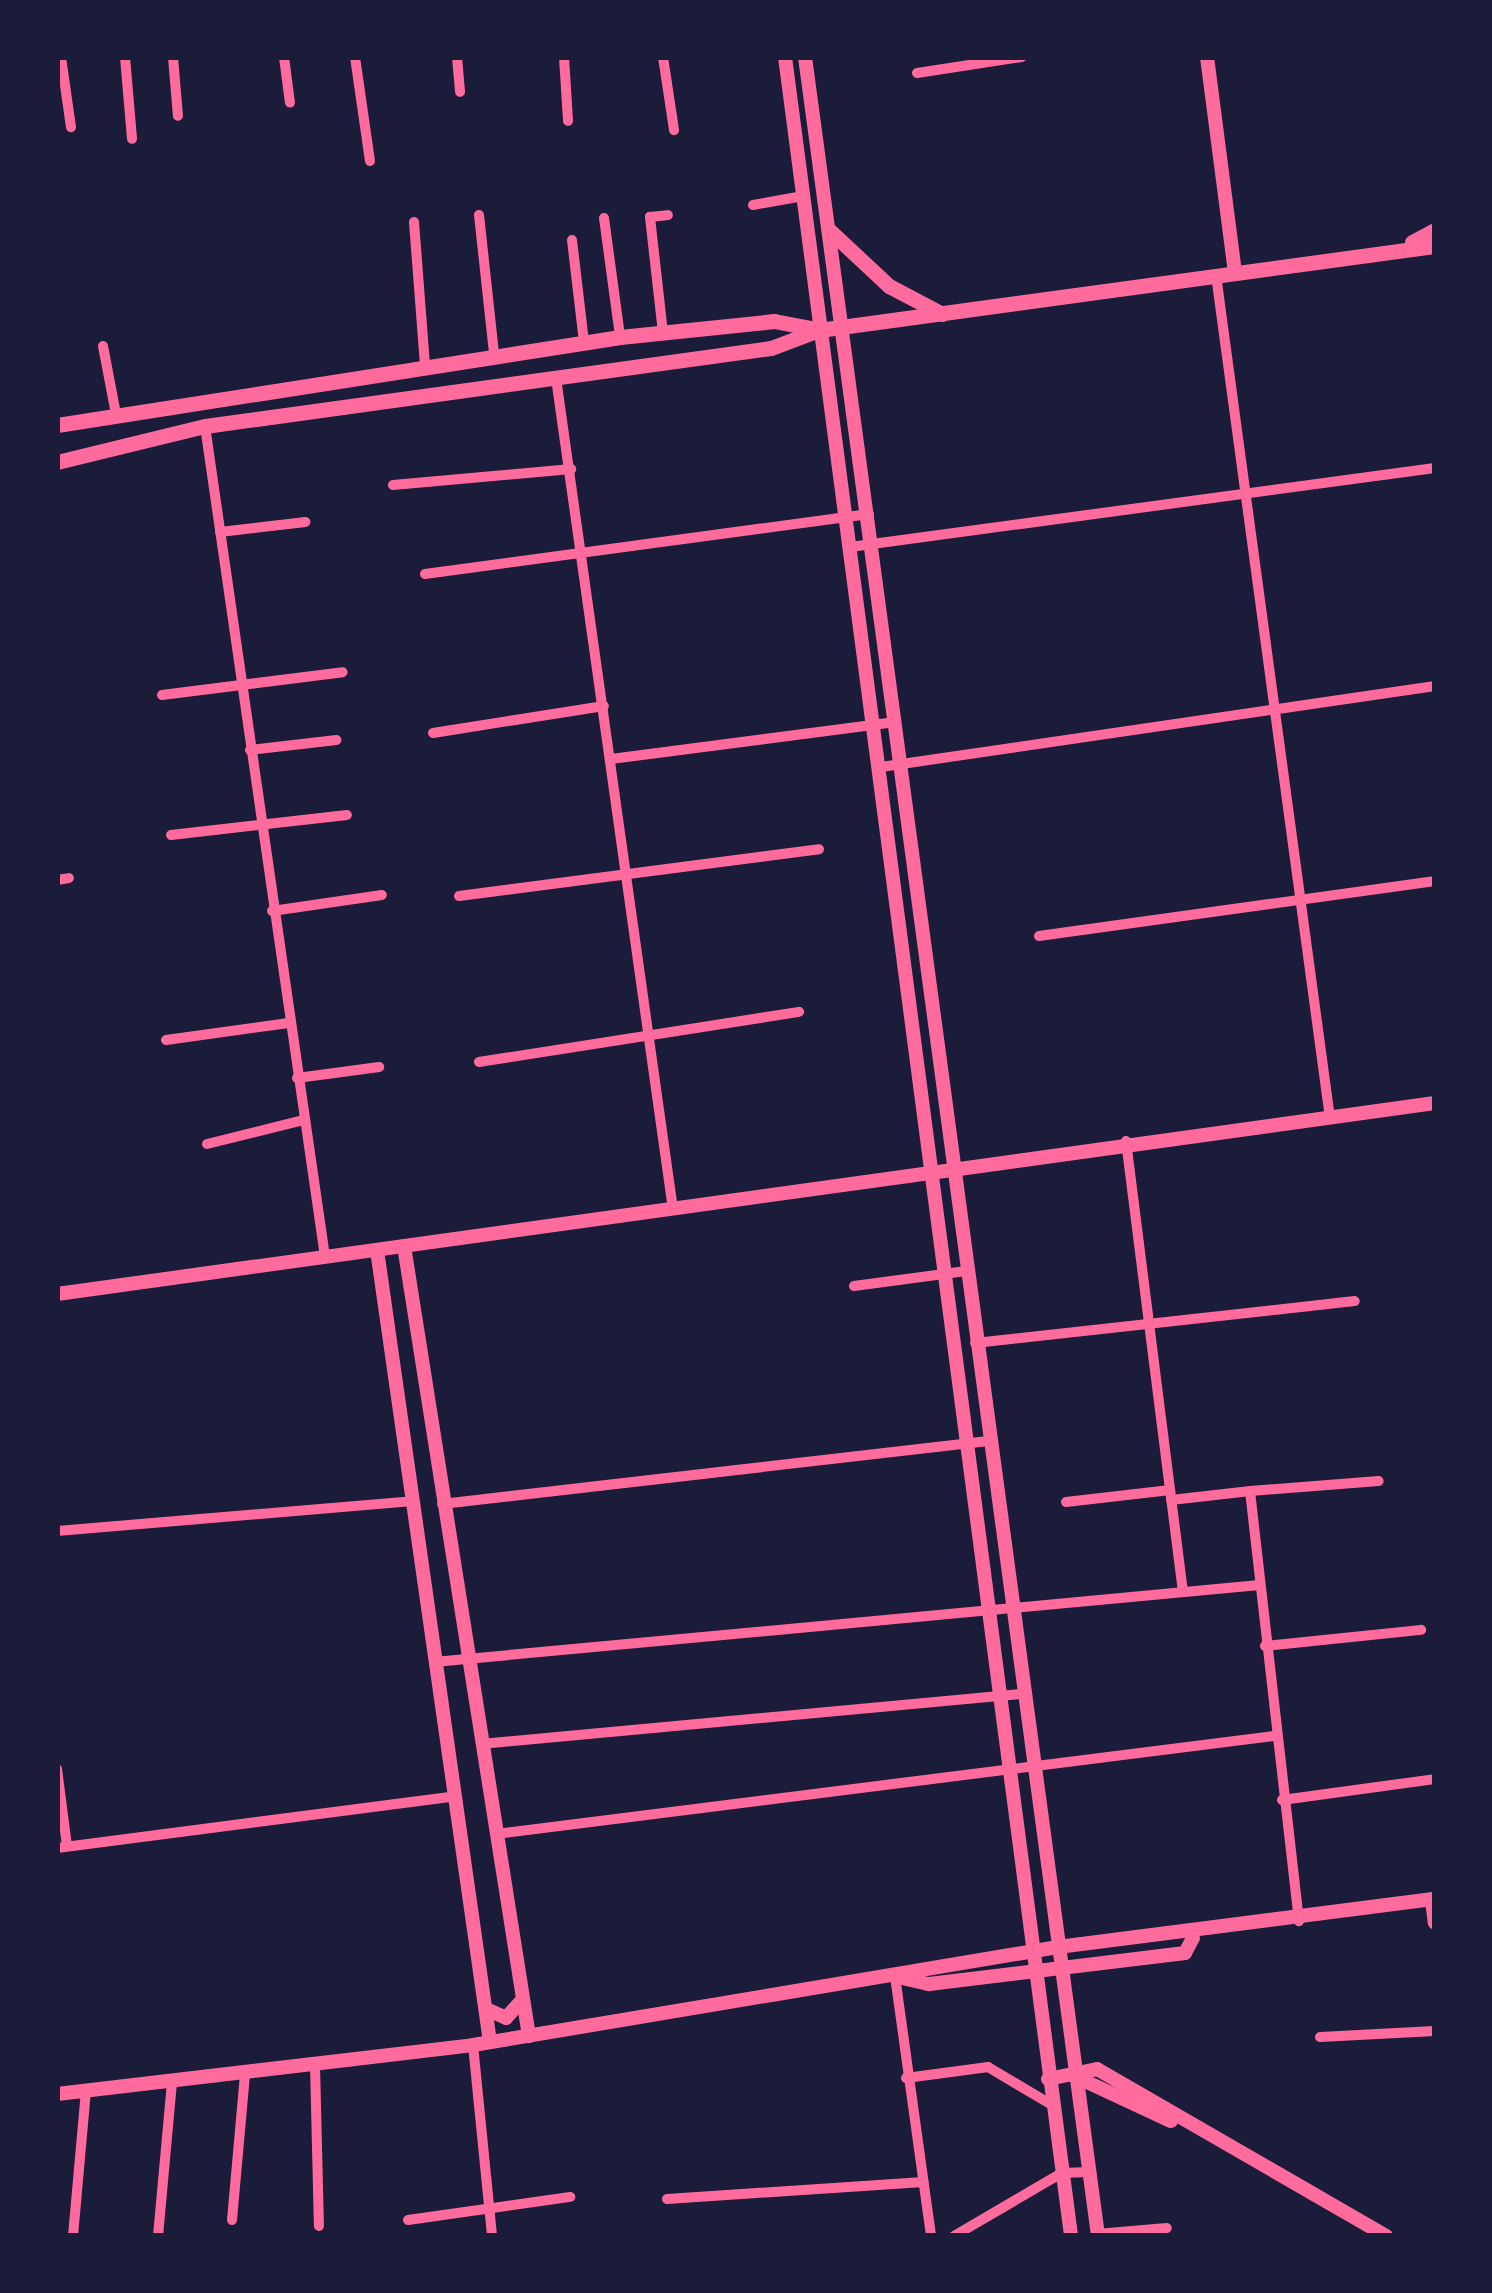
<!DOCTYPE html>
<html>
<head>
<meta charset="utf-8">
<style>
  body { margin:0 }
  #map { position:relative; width:1492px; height:2293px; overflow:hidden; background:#1b1b3a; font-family:Mulish,sans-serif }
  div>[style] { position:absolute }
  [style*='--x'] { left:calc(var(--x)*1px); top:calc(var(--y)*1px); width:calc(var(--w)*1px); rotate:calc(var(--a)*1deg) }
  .minor>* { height:10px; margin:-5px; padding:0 5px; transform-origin:5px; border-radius:5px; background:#ff6b9d }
  .tertiary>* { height:14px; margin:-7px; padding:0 7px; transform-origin:7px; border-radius:7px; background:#ff6b9d }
  .secondary>* { height:15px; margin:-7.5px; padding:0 7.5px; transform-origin:7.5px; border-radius:7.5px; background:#ff6b9d }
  span { translate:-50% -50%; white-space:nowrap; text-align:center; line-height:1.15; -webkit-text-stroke:9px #1b1b3a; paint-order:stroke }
  .frame { position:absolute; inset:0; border:60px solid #1b1b3a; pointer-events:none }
</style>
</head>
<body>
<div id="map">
  <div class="minor">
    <i style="--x:61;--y:57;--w:71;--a:81.9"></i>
    <i style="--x:125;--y:57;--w:82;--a:85.1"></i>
    <i style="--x:173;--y:57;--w:59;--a:85.2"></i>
    <i style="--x:284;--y:57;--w:46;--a:82.6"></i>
    <i style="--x:355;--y:57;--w:105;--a:81.8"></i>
    <i style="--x:457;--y:57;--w:35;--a:85"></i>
    <i style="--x:564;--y:57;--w:64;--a:86.4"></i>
    <i style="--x:663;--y:57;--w:74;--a:81.4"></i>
    <i style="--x:917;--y:73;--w:106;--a:-8.7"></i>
    <i style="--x:753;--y:205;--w:51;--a:-10.2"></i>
    <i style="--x:479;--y:215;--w:140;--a:83.8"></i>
    <i style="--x:604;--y:218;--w:120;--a:82.3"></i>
    <i style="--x:414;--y:222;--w:142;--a:85.6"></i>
    <i style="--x:572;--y:240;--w:103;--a:83.3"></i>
    <i style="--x:1216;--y:275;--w:851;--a:82.3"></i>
    <i style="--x:663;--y:333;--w:117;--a:-96.4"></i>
    <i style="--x:650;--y:217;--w:18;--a:-6"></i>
    <i style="--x:103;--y:346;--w:64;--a:79.2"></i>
    <i style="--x:556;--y:378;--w:839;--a:81.99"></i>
    <i style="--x:205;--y:426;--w:840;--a:81.78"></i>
    <i style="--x:393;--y:485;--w:179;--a:-5.1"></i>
    <i style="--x:220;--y:532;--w:86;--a:-6.7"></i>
    <i style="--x:850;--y:547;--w:590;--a:-7.69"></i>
    <i style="--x:425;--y:574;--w:448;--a:-7.7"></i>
    <i style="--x:162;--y:695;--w:182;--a:-7.2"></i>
    <i style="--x:433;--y:733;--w:173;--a:-9"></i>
    <i style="--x:250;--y:750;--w:87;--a:-6.6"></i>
    <i style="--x:611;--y:759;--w:287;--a:-7.4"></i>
    <i style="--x:881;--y:767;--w:560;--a:-8.32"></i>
    <i style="--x:171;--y:835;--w:177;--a:-6.5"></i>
    <i style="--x:57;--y:880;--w:12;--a:-9"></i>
    <i style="--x:459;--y:896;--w:363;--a:-7.4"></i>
    <i style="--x:272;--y:911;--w:111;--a:-8.3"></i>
    <i style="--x:1039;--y:936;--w:400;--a:-7.9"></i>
    <i style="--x:166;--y:1040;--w:124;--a:-7.9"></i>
    <i style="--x:479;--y:1062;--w:324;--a:-8.9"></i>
    <i style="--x:297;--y:1078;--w:83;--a:-7.6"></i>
    <i style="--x:1126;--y:1141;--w:453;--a:82.8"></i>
    <i style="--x:207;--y:1144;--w:100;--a:-13.9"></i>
    <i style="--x:854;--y:1286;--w:113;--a:-7.6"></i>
    <i style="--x:975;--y:1343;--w:382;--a:-6.3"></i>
    <i style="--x:1250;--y:1491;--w:129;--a:-4.4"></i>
    <i style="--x:1171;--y:1500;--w:80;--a:-6.5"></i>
    <i style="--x:1250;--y:1491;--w:433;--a:83.5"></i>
    <i style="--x:1066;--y:1502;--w:105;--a:-6.6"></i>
    <i style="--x:442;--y:1504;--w:550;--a:-6.58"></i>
    <i style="--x:57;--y:1531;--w:357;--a:-4.8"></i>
    <i style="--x:1265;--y:1646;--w:157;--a:-5.9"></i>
    <i style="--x:434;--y:1662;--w:829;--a:-5.33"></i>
    <i style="--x:481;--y:1744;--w:542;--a:-5.29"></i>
    <i style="--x:57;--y:1769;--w:78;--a:82.6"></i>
    <i style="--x:1282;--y:1800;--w:154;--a:-7.8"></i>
    <i style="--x:496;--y:1834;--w:784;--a:-7.18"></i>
    <i style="--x:57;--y:1848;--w:398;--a:-7.4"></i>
    <i style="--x:895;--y:1976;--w:262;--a:82.1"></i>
    <i style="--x:1320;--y:2037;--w:115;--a:-3"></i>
    <i style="--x:473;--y:2045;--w:192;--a:84.3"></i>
    <i style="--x:315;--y:2065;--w:161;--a:88.6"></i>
    <i style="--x:906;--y:2078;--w:83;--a:-7.6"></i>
    <i style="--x:988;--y:2067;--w:74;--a:30.7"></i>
    <i style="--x:667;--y:2199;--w:257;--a:-3.8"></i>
    <i style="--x:232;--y:2220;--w:148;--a:-84.9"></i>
    <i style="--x:408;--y:2220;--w:164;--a:-8.1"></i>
    <i style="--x:1097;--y:2234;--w:70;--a:-4.9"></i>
    <i style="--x:73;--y:2236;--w:147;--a:-84.9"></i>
    <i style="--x:158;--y:2236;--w:156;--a:-84.8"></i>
    <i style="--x:954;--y:2236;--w:125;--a:-30.3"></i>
    <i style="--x:1062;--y:2173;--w:27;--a:-2"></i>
  </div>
  <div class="tertiary">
    <i style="--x:785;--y:57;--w:2198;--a:82.52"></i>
    <i style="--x:805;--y:57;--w:2199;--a:82.34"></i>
    <i style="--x:1207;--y:57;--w:217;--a:82.6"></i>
    <i style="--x:404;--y:1246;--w:800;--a:81.01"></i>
    <i style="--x:377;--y:1250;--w:800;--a:81.88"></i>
    <i style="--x:57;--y:1294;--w:1391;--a:-7.89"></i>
    <i style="--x:1432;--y:1900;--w:23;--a:83"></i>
    <i style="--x:898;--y:1977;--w:32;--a:13"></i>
    <i style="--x:929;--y:1984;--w:258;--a:-6.9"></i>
    <i style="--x:1185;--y:1953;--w:17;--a:-62"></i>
    <i style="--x:486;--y:2009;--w:22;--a:24"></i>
    <i style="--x:506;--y:2018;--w:24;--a:-48"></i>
    <i style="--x:1074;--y:2076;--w:107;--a:24.9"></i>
    <i style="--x:1048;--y:2079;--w:50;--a:-11.5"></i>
    <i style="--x:1097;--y:2069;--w:334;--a:30"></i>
    <i style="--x:57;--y:2094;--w:419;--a:-6.7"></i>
    <i style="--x:473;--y:2045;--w:593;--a:-9.51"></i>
    <i style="--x:1058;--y:1947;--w:380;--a:-7.3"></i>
  </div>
  <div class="secondary">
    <i style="--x:829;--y:230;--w:82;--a:43"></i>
    <i style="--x:889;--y:286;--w:60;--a:27.8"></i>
    <i style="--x:1412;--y:242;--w:26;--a:-28"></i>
    <i style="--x:57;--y:425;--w:570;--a:-8.88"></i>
    <i style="--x:620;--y:337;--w:155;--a:-5.9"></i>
    <i style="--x:774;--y:321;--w:43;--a:10.8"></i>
    <i style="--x:57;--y:462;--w:152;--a:-13.7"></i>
    <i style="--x:205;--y:426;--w:571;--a:-7.85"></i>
    <i style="--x:771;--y:348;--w:51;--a:-20.6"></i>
    <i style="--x:819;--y:330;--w:622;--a:-7.77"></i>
  </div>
  <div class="frame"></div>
</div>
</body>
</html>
